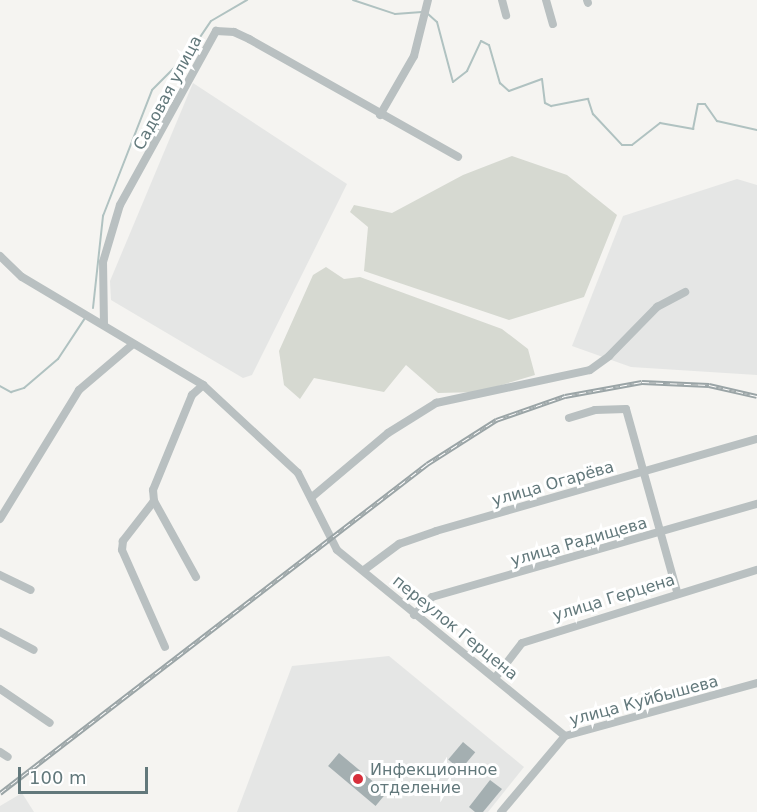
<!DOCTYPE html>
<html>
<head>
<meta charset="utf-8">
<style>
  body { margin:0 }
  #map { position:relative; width:757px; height:812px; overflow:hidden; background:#f5f4f1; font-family:"DejaVu Sans",sans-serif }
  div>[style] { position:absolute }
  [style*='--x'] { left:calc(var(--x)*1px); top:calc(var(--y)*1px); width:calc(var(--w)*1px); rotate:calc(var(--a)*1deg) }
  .built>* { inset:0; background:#e5e6e5 }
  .green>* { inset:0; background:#d6d9d1 }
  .stream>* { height:2px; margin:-1px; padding:0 1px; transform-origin:1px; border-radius:1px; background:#b0c2c1 }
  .building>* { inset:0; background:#a4afb1; transform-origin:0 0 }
  .street>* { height:8px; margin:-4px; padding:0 4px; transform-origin:4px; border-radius:4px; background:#b9c0c1 }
  .rail>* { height:4.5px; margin-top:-2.25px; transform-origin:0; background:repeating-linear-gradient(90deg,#fff 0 7px,#9aa4a6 0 14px); box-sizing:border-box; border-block:2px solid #9aa4a6 }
  .dots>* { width:16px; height:16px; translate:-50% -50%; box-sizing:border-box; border:3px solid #fff; border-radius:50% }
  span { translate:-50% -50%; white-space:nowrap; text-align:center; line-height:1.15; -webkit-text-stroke:6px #fff; paint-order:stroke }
  .street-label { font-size:16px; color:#62787b }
  .poi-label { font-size:16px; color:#62787b }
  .left { translate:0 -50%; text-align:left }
  .scale { position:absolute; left:18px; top:767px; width:130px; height:27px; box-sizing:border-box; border:3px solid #62787b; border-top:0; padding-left:8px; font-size:18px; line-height:21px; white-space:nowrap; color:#62787b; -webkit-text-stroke:4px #fff; paint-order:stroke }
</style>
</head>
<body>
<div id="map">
  <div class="built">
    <i style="clip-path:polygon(193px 83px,347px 184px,252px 375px,243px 378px,111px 300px,110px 281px)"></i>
    <i style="clip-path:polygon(737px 179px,757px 185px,757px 375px,631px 367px,572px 346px,623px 216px)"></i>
    <i style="clip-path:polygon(389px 656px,524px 767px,488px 812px,237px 812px,292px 666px)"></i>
    <i style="clip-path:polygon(22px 793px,34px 812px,0 812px,0 806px)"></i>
  </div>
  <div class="green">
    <i style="clip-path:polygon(512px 156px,567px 175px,617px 215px,584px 297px,509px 320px,364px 271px,368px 227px,350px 212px,354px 205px,392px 213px,463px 175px)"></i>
    <i style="clip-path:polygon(326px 267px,344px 279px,360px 277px,502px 329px,528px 349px,535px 375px,478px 392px,438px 393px,406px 365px,384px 392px,314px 378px,300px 399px,284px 385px,279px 351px,313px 275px)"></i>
  </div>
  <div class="stream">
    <i style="--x:353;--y:0;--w:44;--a:18.4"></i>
    <i style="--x:395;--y:14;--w:27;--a:-4"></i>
    <i style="--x:428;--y:14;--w:12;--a:42"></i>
    <i style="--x:437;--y:22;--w:62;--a:75.1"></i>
    <i style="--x:453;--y:82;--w:18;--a:-38"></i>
    <i style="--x:467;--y:71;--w:33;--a:-65"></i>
    <i style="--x:481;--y:41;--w:9;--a:27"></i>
    <i style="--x:489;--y:45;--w:40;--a:74"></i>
    <i style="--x:500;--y:83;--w:12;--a:42"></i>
    <i style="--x:509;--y:91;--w:35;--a:-20"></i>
    <i style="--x:542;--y:79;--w:24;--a:83"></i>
    <i style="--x:545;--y:103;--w:7;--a:27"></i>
    <i style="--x:551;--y:106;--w:38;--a:-11"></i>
    <i style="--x:588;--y:99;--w:16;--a:72"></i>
    <i style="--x:593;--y:114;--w:42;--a:46.9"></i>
    <i style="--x:622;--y:145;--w:10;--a:0"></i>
    <i style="--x:632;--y:145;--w:36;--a:-38"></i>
    <i style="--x:660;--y:123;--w:34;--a:10"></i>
    <i style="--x:693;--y:129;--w:25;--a:-79"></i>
    <i style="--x:698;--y:104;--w:7;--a:0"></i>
    <i style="--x:705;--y:104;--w:21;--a:55"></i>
    <i style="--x:717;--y:121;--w:41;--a:12.7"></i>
    <i style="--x:93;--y:308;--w:93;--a:-83.8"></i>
    <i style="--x:103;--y:216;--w:135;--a:-68.7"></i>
    <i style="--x:152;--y:90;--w:54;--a:-45"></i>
    <i style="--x:190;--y:52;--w:37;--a:-56"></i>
    <i style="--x:211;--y:21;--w:42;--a:-30.3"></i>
    <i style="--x:0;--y:386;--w:13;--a:29"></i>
    <i style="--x:11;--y:392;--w:14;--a:-17"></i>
    <i style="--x:24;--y:388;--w:45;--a:-40.5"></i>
    <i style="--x:58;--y:359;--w:49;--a:-56.6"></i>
  </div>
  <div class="building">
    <i style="left:463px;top:742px;width:16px;height:23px;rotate:40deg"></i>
    <i style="left:339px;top:753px;width:62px;height:17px;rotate:40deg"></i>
    <i style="clip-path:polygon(490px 780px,502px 789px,483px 812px,475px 812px,469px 807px)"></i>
  </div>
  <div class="street">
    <i style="--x:502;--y:0;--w:16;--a:75"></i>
    <i style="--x:546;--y:0;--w:25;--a:74"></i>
    <i style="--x:587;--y:0;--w:3;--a:72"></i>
    <i style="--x:380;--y:115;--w:68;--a:-60"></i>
    <i style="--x:414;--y:56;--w:58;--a:-76"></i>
    <i style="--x:0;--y:256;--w:30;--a:44"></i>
    <i style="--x:22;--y:277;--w:211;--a:30.8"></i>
    <i style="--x:203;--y:385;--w:129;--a:42.8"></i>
    <i style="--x:298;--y:473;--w:86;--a:63.1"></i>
    <i style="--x:337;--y:550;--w:294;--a:39.2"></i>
    <i style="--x:104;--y:325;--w:63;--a:-90.9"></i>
    <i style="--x:103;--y:262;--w:59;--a:-73.4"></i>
    <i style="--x:120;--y:205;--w:199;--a:-61.1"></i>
    <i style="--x:216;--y:31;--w:18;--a:3"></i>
    <i style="--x:234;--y:32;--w:17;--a:25"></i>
    <i style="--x:249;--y:39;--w:240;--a:29.4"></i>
    <i style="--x:569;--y:418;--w:27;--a:-17"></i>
    <i style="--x:595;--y:410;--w:31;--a:-2"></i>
    <i style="--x:626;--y:409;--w:190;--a:74.4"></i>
    <i style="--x:312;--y:497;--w:99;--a:-40.1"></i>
    <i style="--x:388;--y:433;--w:57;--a:-32"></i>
    <i style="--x:436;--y:403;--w:157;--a:-12.1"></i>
    <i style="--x:590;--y:370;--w:24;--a:-36"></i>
    <i style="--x:609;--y:356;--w:69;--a:-45.6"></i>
    <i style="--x:657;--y:307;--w:32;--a:-28"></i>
    <i style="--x:154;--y:501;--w:51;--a:127.8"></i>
    <i style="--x:123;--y:541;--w:9;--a:96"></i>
    <i style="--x:122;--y:550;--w:106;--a:66.1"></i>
    <i style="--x:0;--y:519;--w:151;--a:-58.5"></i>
    <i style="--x:79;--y:390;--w:71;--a:-40.4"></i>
    <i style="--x:364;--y:570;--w:44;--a:-36.6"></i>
    <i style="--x:399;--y:544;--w:39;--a:-19"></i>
    <i style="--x:436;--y:531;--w:334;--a:-16"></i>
    <i style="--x:0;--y:575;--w:34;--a:26"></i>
    <i style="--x:196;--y:577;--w:87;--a:-118.9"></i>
    <i style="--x:154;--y:501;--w:11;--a:-95"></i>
    <i style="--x:153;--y:490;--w:103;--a:-67.7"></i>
    <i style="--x:192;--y:395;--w:15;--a:-42"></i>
    <i style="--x:414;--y:615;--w:25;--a:-45"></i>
    <i style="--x:432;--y:597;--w:338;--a:-16"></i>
    <i style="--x:0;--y:632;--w:38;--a:28"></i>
    <i style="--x:495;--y:678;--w:44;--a:-52.4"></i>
    <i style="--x:522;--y:643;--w:246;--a:-17.3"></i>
    <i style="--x:0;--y:689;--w:60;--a:34.2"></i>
    <i style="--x:0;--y:752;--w:9;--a:32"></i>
    <i style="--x:501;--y:812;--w:99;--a:-49.9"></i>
    <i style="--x:565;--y:736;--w:199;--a:-15.4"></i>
  </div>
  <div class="rail">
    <i style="--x:0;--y:793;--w:539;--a:-37.61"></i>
    <i style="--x:427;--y:464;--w:82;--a:-32.5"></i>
    <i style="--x:496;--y:420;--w:73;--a:-19.2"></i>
    <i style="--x:565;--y:396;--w:78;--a:-10.3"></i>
    <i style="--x:642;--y:382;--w:67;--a:2.6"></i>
    <i style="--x:709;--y:385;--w:49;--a:12.9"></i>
  </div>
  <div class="dots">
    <i style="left:358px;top:779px;background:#d72f3b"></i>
  </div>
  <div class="street-label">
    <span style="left:168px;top:93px;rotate:-62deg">Садовая улица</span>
    <span style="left:553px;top:484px;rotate:-16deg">улица Огарёва</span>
    <span style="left:579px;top:542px;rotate:-16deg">улица Радищева</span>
    <span style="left:614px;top:598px;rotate:-17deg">улица Герцена</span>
    <span style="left:455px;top:628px;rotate:39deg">переулок Герцена</span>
    <span style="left:644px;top:701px;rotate:-15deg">улица Куйбышева</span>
  </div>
  <div class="poi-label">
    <span class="left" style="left:370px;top:779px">Инфекционное<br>отделение</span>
  </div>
  <div class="scale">100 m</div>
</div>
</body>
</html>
